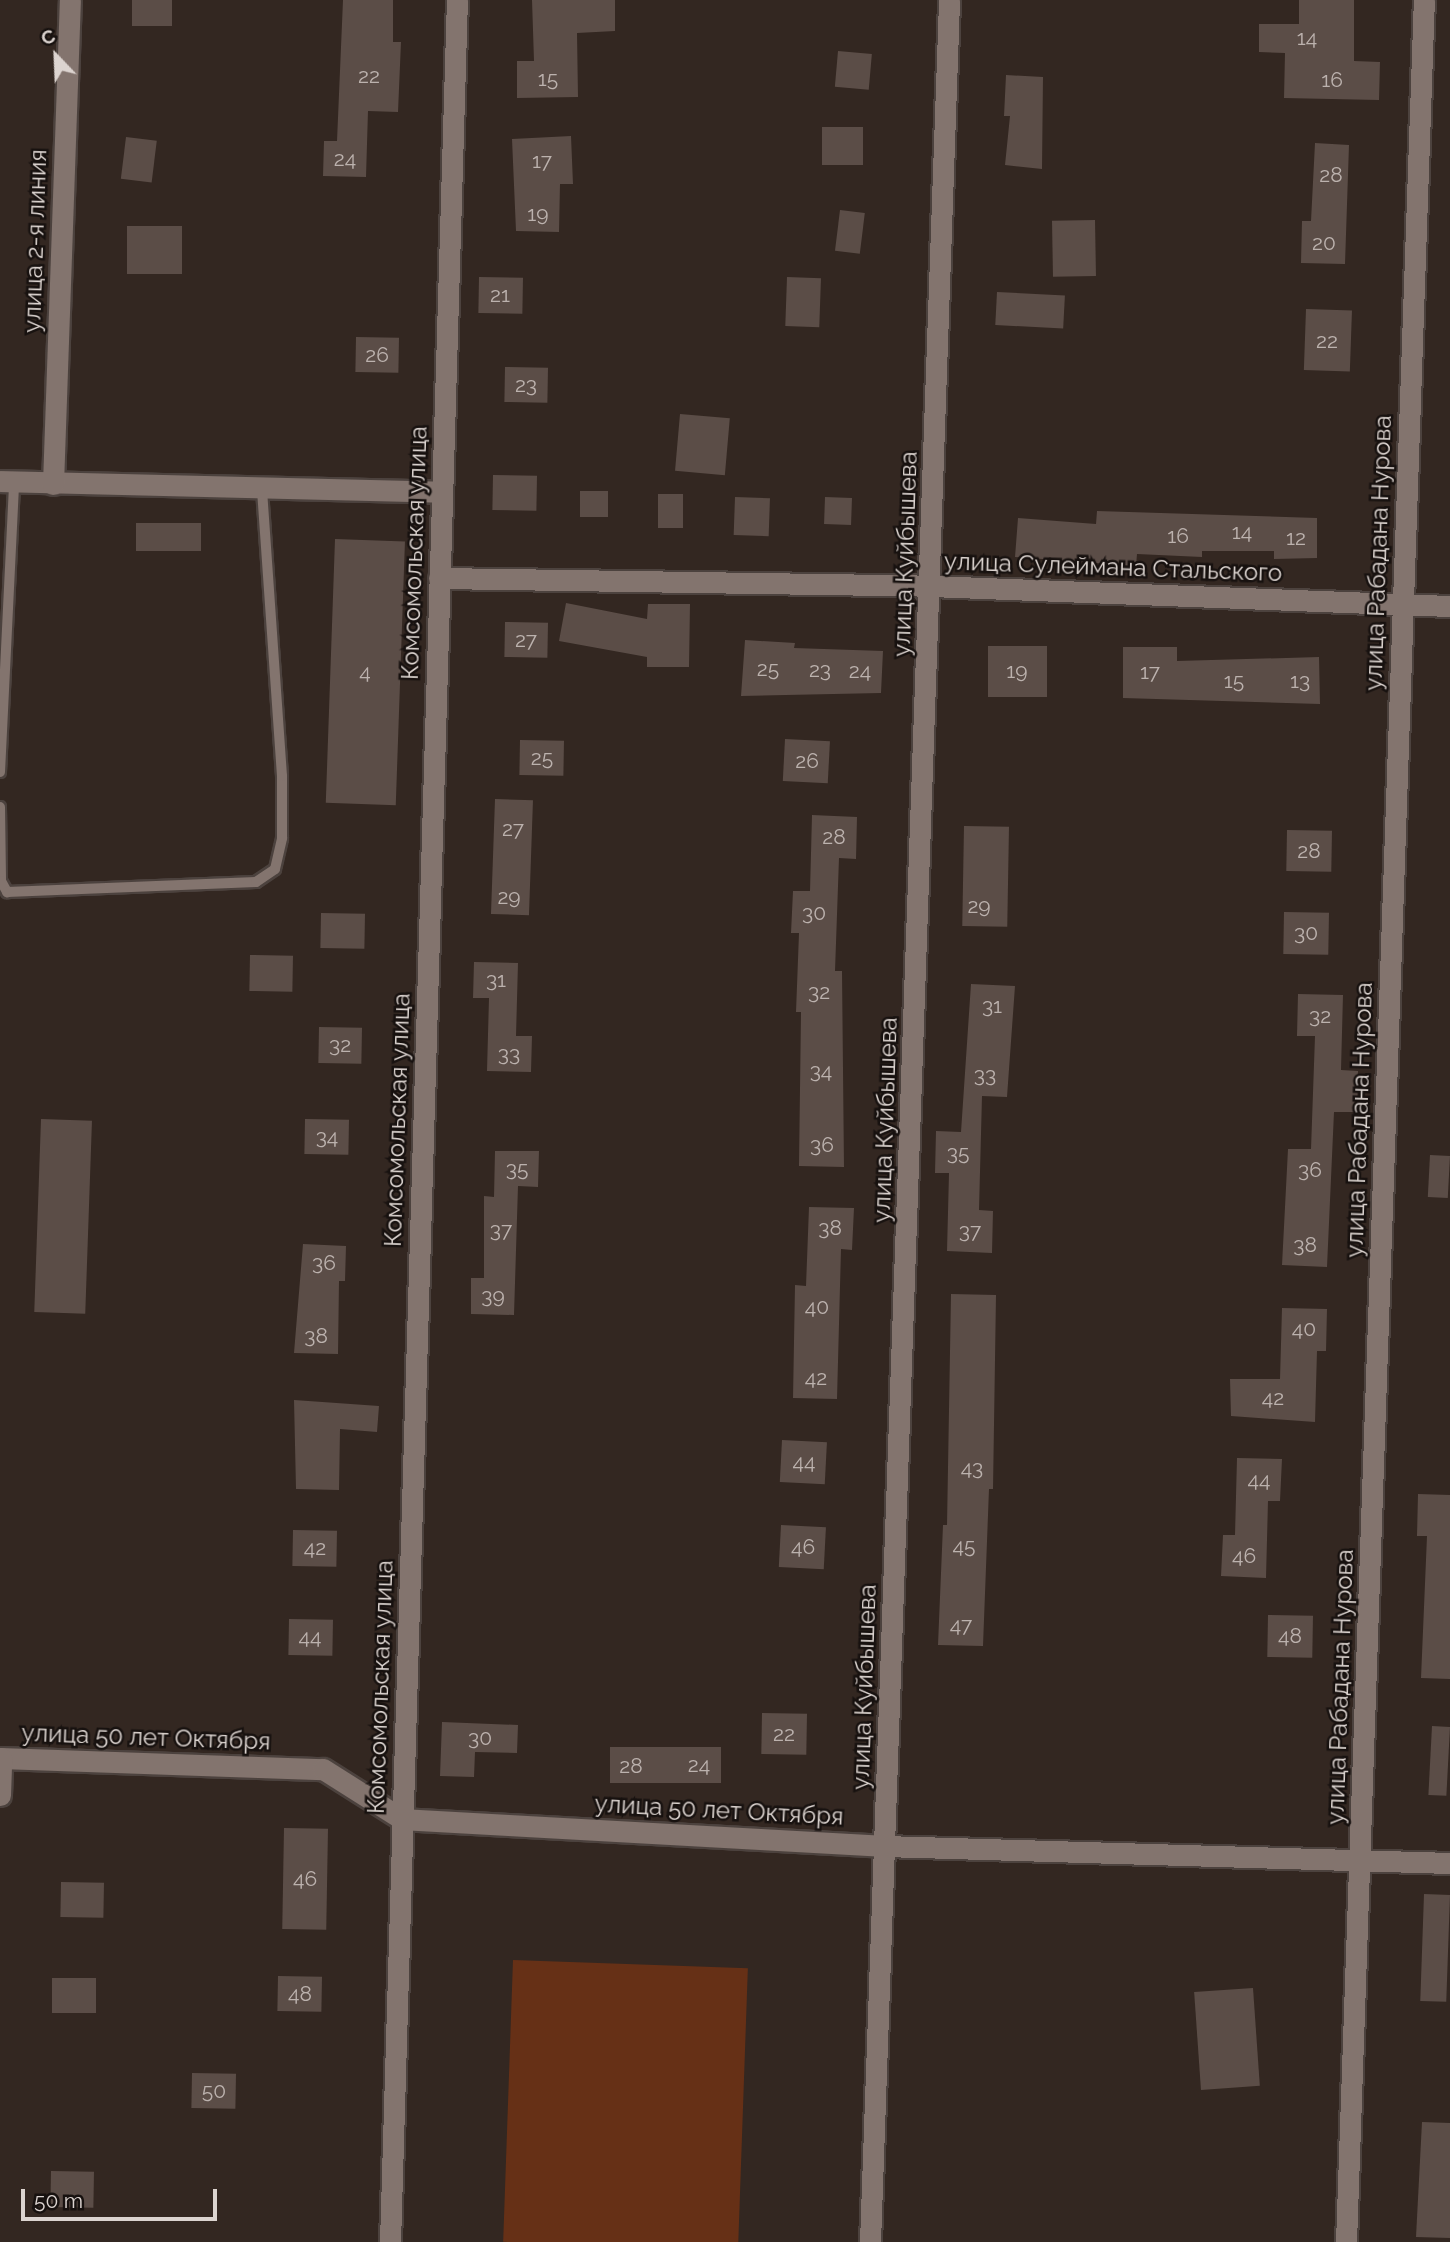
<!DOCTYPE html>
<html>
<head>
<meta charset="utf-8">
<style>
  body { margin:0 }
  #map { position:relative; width:1450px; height:2242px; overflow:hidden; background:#332721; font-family:Raleway,sans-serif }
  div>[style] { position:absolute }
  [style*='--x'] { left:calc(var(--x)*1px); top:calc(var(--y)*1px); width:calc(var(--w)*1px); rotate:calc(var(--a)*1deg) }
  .green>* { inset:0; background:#663016; transform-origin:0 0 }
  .building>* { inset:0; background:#5b4d47; transform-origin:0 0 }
  .roads { filter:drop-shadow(2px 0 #4c423e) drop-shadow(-2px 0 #4c423e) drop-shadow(0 2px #4c423e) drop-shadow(0 -2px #4c423e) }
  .service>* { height:10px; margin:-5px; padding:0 5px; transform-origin:5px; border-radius:5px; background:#83746e }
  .minor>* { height:21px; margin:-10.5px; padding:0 10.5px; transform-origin:10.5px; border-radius:10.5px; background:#83746e }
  span { translate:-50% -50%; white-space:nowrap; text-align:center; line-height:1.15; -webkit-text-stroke:5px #17110f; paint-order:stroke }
  .number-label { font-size:21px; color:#bcb2ae }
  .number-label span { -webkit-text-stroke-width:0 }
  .street-label { font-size:24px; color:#dcd4d0 }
  .north { position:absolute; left:21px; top:21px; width:70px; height:70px; -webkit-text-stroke:5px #17110f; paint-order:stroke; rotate:337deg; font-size:19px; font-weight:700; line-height:28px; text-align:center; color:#dcd4d0 }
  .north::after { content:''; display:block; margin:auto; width:24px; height:32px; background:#dcd4d0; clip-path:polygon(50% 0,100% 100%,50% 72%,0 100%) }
  .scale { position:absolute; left:21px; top:2189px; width:196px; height:32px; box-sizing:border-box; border:4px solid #dcd4d0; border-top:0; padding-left:9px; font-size:21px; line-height:24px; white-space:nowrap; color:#dcd4d0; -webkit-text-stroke:5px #17110f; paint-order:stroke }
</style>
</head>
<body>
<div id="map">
  <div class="green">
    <i style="left:513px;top:1960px;width:235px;height:282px;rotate:2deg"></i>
  </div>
  <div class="building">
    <i style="left:132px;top:0;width:40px;height:26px"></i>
    <i style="clip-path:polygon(343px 0,393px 0,393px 42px,401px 42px,398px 112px,368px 111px,366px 177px,323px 176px,324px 141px,337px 141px)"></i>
    <i style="clip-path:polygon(532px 0,615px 0,615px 31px,577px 33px,578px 97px,517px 98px,517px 61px,534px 61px)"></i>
    <i style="clip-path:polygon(1299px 0,1354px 0,1354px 61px,1380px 62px,1379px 100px,1284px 98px,1285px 53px,1259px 52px,1259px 24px,1299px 24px)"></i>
    <i style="left:838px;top:51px;width:34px;height:36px;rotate:5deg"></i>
    <i style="clip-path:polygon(1006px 75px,1043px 77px,1042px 169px,1005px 165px,1010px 116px,1004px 116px)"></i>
    <i style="left:863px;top:127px;width:38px;height:41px;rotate:90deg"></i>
    <i style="clip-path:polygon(571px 136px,573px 184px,560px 184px,559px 232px,516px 231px,512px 139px)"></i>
    <i style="left:126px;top:137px;width:31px;height:42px;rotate:7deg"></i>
    <i style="clip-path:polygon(1315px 143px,1349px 145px,1345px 264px,1301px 263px,1302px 221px,1311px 221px)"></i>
    <i style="left:840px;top:210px;width:25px;height:41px;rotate:7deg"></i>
    <i style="left:1095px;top:220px;width:56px;height:43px;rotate:89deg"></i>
    <i style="left:127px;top:226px;width:55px;height:48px"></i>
    <i style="left:479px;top:277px;width:44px;height:36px;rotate:1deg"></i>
    <i style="left:787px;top:277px;width:34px;height:49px;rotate:2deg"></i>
    <i style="left:997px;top:292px;width:68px;height:33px;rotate:3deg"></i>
    <i style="left:1306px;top:309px;width:46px;height:61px;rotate:2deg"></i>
    <i style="left:356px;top:337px;width:43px;height:35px;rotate:1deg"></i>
    <i style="left:505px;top:367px;width:43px;height:35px;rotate:1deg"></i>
    <i style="left:680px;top:414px;width:50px;height:57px;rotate:5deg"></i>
    <i style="left:493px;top:475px;width:44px;height:35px;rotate:1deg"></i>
    <i style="left:608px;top:491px;width:26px;height:28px;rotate:90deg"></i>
    <i style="left:658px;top:494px;width:25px;height:34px"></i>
    <i style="left:735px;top:497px;width:35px;height:38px;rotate:2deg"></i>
    <i style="left:825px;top:497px;width:27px;height:27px;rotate:2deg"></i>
    <i style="clip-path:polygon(1097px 511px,1317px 518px,1317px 558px,1274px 559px,1274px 551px,1202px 551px,1202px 557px,1137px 554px,1136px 566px,1015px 557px,1018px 518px,1096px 524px)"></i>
    <i style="left:136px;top:523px;width:65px;height:28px"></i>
    <i style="left:335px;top:539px;width:70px;height:264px;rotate:2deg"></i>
    <i style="clip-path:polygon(566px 603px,647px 619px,648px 604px,690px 604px,689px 667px,647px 667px,647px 657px,559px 641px)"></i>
    <i style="left:505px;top:622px;width:43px;height:35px;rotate:1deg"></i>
    <i style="clip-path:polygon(745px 640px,795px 643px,794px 648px,883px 651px,881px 693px,741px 696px)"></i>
    <i style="left:988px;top:646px;width:59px;height:51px"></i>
    <i style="clip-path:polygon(1123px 647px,1177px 647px,1177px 661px,1319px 657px,1320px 704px,1123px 698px)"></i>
    <i style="left:785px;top:739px;width:45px;height:42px;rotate:3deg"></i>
    <i style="left:520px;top:740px;width:44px;height:35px;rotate:1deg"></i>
    <i style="left:495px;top:799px;width:38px;height:115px;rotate:2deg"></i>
    <i style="clip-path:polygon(812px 815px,857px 817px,856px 859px,839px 858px,835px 971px,842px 971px,844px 1167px,799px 1166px,801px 1012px,796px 1012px,799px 933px,791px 933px,793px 891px,810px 891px)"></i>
    <i style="left:964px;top:826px;width:45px;height:100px;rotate:1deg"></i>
    <i style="left:1287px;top:830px;width:45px;height:41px;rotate:1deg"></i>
    <i style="left:1284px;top:912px;width:45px;height:42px;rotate:1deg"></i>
    <i style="left:321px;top:913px;width:44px;height:35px;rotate:1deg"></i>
    <i style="left:250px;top:955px;width:43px;height:36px;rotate:1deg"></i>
    <i style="clip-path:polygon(474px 962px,518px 963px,516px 1036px,532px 1036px,531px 1072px,487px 1071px,489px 998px,473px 998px)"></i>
    <i style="clip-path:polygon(971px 984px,1015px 986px,1007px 1097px,982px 1096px,979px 1210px,993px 1211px,992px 1253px,947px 1251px,949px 1173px,935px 1173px,936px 1131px,961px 1132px)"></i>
    <i style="clip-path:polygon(1298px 994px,1343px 995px,1341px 1070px,1358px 1071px,1357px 1112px,1334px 1112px,1327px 1267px,1282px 1265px,1288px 1149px,1311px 1149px,1315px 1036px,1297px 1036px)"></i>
    <i style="left:319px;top:1027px;width:43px;height:36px;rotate:1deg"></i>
    <i style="left:41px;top:1119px;width:51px;height:193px;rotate:2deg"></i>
    <i style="left:305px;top:1119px;width:44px;height:35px;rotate:1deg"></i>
    <i style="clip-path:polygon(495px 1151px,539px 1151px,538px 1187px,518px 1186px,514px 1315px,471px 1314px,471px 1278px,484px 1278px,484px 1196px,494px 1197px)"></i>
    <i style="left:1430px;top:1155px;width:20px;height:42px;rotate:3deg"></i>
    <i style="clip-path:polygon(809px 1207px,854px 1208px,852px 1250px,841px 1249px,837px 1399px,793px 1398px,795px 1285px,806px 1286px)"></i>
    <i style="clip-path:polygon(303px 1244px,346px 1246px,345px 1281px,339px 1281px,338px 1354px,294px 1353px)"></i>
    <i style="clip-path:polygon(951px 1294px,996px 1295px,993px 1489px,989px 1489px,983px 1646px,938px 1645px,943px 1525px,947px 1525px)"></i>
    <i style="clip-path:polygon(1282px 1308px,1327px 1309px,1326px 1351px,1317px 1351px,1315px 1422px,1231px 1416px,1230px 1379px,1280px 1379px)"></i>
    <i style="clip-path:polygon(294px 1400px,379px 1406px,377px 1432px,340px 1429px,339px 1490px,296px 1489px)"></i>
    <i style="left:782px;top:1440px;width:45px;height:42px;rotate:3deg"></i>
    <i style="clip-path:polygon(1237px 1458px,1282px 1459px,1280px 1501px,1268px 1501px,1266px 1578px,1221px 1576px,1223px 1535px,1235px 1535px)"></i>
    <i style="clip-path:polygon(1418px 1494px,1450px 1495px,1450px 1679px,1421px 1678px,1427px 1536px,1417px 1536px)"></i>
    <i style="left:781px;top:1525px;width:45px;height:42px;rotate:3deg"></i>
    <i style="left:293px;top:1530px;width:44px;height:36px;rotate:1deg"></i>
    <i style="left:1268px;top:1615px;width:45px;height:42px;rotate:1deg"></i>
    <i style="left:289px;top:1619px;width:44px;height:36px;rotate:1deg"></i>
    <i style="left:762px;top:1713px;width:45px;height:41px;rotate:1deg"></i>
    <i style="clip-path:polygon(442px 1722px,518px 1725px,517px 1753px,475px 1752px,474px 1777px,440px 1776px)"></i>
    <i style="left:1432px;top:1726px;width:18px;height:69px;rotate:3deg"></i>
    <i style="left:610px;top:1747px;width:111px;height:36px"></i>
    <i style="left:284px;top:1828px;width:44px;height:101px;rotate:1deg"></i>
    <i style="left:61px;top:1882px;width:43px;height:35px;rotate:1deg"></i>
    <i style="left:1424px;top:1894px;width:26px;height:107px;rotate:2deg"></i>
    <i style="left:278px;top:1976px;width:44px;height:35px;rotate:1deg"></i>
    <i style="left:52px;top:1978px;width:44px;height:35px"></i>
    <i style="left:1253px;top:1988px;width:98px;height:59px;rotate:86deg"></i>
    <i style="left:192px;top:2073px;width:44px;height:35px;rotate:1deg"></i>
    <i style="clip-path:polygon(1422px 2122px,1450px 2123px,1450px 2238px,1416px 2237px)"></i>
    <i style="left:51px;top:2171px;width:43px;height:36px;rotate:1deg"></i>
  </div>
  <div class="roads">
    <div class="service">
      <i style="--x:0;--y:772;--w:288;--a:-87.2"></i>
      <i style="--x:0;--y:807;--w:74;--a:89.2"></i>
      <i style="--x:1;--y:881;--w:13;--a:61"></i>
      <i style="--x:7;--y:892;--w:249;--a:-2.3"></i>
      <i style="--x:256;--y:882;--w:23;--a:-34"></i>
      <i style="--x:275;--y:869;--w:32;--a:-77"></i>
      <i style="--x:282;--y:838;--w:62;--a:-90"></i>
      <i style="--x:282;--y:776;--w:285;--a:-94"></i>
    </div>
    <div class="minor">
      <i style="--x:0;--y:481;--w:442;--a:1.4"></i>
      <i style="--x:53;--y:484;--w:484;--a:-88"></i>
      <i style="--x:439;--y:578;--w:492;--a:0.9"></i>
      <i style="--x:931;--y:586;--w:519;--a:2.21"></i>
      <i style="--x:0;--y:1758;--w:323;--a:2"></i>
      <i style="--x:323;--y:1769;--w:93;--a:32.3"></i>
      <i style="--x:402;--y:1819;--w:483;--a:3.2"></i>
      <i style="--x:884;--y:1846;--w:566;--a:1.72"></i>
      <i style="--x:0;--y:1795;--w:37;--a:-88"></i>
      <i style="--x:390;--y:2242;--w:2243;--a:-88.29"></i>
      <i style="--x:870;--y:2242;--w:2243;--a:-87.98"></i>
      <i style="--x:1346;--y:2242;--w:2243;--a:-88.01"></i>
    </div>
  </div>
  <div class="number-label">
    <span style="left:1307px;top:38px">14</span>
    <span style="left:369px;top:76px">22</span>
    <span style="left:548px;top:79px">15</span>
    <span style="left:1332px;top:80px">16</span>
    <span style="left:345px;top:159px">24</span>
    <span style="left:542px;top:161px">17</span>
    <span style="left:1331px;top:175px">28</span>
    <span style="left:538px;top:214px">19</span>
    <span style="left:1324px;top:243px">20</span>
    <span style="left:500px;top:295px">21</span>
    <span style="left:1327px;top:341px">22</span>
    <span style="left:377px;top:355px">26</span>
    <span style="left:526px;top:385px">23</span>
    <span style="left:1242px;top:532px">14</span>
    <span style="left:1178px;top:536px">16</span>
    <span style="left:1296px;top:538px">12</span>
    <span style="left:526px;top:640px">27</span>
    <span style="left:768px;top:669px">25</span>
    <span style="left:820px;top:670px">23</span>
    <span style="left:860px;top:671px">24</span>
    <span style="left:1017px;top:671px">19</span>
    <span style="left:365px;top:672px">4</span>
    <span style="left:1150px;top:672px">17</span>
    <span style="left:1234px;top:681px">15</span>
    <span style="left:1300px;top:681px">13</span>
    <span style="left:542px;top:758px">25</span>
    <span style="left:807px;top:761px">26</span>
    <span style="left:513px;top:829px">27</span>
    <span style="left:834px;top:837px">28</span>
    <span style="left:1309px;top:851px">28</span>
    <span style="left:509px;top:897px">29</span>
    <span style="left:979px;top:906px">29</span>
    <span style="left:814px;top:913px">30</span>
    <span style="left:1306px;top:933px">30</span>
    <span style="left:496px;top:980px">31</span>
    <span style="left:819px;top:992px">32</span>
    <span style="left:992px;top:1006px">31</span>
    <span style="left:1320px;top:1016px">32</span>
    <span style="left:340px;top:1045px">32</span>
    <span style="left:509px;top:1054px">33</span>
    <span style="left:821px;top:1071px">34</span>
    <span style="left:985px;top:1075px">33</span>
    <span style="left:327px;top:1137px">34</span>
    <span style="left:822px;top:1145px">36</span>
    <span style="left:958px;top:1153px">35</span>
    <span style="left:517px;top:1169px">35</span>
    <span style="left:1310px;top:1170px">36</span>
    <span style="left:830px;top:1228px">38</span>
    <span style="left:501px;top:1230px">37</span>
    <span style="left:970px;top:1231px">37</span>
    <span style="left:1305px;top:1245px">38</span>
    <span style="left:324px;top:1263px">36</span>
    <span style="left:493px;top:1296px">39</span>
    <span style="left:817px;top:1307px">40</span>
    <span style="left:1304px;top:1329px">40</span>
    <span style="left:316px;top:1336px">38</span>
    <span style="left:816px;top:1378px">42</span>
    <span style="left:1273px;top:1398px">42</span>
    <span style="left:804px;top:1462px">44</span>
    <span style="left:972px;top:1468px">43</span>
    <span style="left:1259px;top:1480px">44</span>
    <span style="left:964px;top:1546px">45</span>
    <span style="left:803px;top:1547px">46</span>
    <span style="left:315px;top:1548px">42</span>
    <span style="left:1244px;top:1556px">46</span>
    <span style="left:961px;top:1625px">47</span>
    <span style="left:1290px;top:1636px">48</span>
    <span style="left:310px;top:1637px">44</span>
    <span style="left:784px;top:1734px">22</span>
    <span style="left:480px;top:1738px">30</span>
    <span style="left:699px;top:1765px">24</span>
    <span style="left:631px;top:1766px">28</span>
    <span style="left:305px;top:1879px">46</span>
    <span style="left:300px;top:1994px">48</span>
    <span style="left:214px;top:2091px">50</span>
  </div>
  <div class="street-label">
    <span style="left:35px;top:241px;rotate:-88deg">улица 2-я линия</span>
    <span style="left:414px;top:553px;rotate:-88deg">Комсомольская улица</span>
    <span style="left:1378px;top:553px;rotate:-88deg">улица Рабадана Нурова</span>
    <span style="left:905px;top:554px;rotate:-88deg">улица Куйбышева</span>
    <span style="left:1113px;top:567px;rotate:2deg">улица Сулеймана Стальского</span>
    <span style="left:397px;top:1120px;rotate:-88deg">Комсомольская улица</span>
    <span style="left:885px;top:1120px;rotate:-88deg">улица Куйбышева</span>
    <span style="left:1359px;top:1120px;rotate:-88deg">улица Рабадана Нурова</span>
    <span style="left:380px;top:1687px;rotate:-88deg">Комсомольская улица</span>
    <span style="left:864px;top:1687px;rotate:-88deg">улица Куйбышева</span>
    <span style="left:1340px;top:1687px;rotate:-88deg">улица Рабадана Нурова</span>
    <span style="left:146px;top:1737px;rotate:2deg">улица 50 лет Октября</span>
    <span style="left:719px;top:1810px;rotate:3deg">улица 50 лет Октября</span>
  </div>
  <div class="north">С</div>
  <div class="scale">50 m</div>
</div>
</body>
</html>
